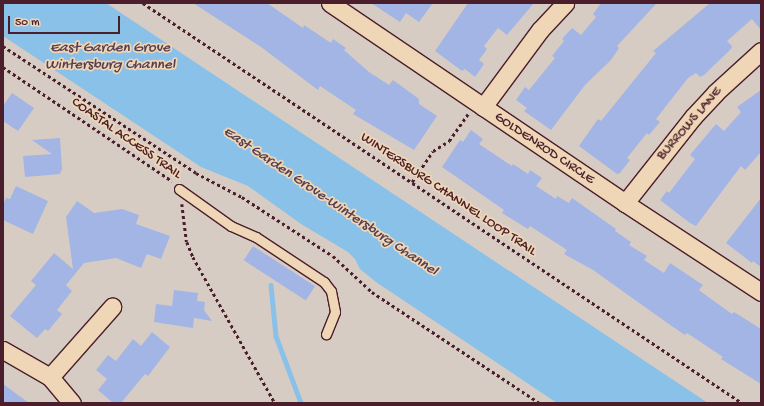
<!DOCTYPE html>
<html>
<head>
<meta charset="utf-8">
<style>
  body { margin:0 }
  #map { position:relative; width:764px; height:406px; overflow:hidden; background:#d7ccc4; font-family:"Gochi Hand",sans-serif }
  div>[style] { position:absolute }
  [style*='--x'] { left:calc(var(--x)*1px); top:calc(var(--y)*1px); width:calc(var(--w)*1px); rotate:calc(var(--a)*1deg) }
  .water>* { inset:0; background:#8ac1e8 }
  .stream>* { height:4.5px; margin:-2.25px; padding:0 2.25px; transform-origin:2.25px; border-radius:2.25px; background:#8ac1e8 }
  .building>* { inset:0; background:#a2b5e4; transform-origin:0 0 }
  .path>* { height:2.5px; margin-top:-1.25px; transform-origin:0; background:repeating-linear-gradient(90deg,#4a1f2b 0 3px,transparent 0 6px) }
  .roads { filter:drop-shadow(1px 0 #4a1f2b) drop-shadow(-1px 0 #4a1f2b) drop-shadow(0 1px #4a1f2b) drop-shadow(0 -1px #4a1f2b) }
  .service>* { height:9px; margin:-4.5px; padding:0 4.5px; transform-origin:4.5px; border-radius:4.5px; background:#eed6b6 }
  .minor>* { height:17px; margin:-8.5px; padding:0 8.5px; transform-origin:8.5px; border-radius:8.5px; background:#eed6b6 }
  span { translate:-50% -50%; white-space:nowrap; text-align:center; line-height:1.15; -webkit-text-stroke:3.5px #eed6b6; paint-order:stroke }
  .street-label { font-size:14px; color:#4a1f2b }
  .water-label { font-size:15px; color:#573f51; font-style:italic }
  .frame { position:absolute; inset:0; border:4px solid #4a1f2b; pointer-events:none }
  .scale { position:absolute; left:8px; top:16px; width:112px; height:18px; box-sizing:border-box; border:2px solid #4a1f2b; border-top:0; padding-left:5px; font-size:12px; line-height:14px; white-space:nowrap; color:#4a1f2b; -webkit-text-stroke:3px #eed6b6; paint-order:stroke }
</style>
</head>
<body>
<div id="map">
  <div class="water">
    <i style="clip-path:polygon(3px 3px,106px 3px,708px 403px,557px 403px,376px 282px,360px 269px,355px 259px,348px 252px,301px 224px,248px 186px,201px 167px,3px 36px)"></i>
  </div>
  <div class="stream">
    <i style="--x:271;--y:285;--w:51;--a:84.4"></i>
    <i style="--x:276;--y:336;--w:72;--a:69.5"></i>
  </div>
  <div class="building">
    <i style="clip-path:polygon(193px 3px,267px 3px,303px 28px,304px 25px,331px 43px,333px 39px,346px 48px,344px 50px,369px 72px,389px 85px,393px 80px,419px 99px,419px 104px,437px 116px,414px 150px,353px 114px,356px 110px,320px 86px,318px 90px,261px 47px)"></i>
    <i style="clip-path:polygon(371px 3px,433px 3px,419px 22px,406px 13px,400px 22px)"></i>
    <i style="clip-path:polygon(468px 3px,534px 3px,507px 35px,498px 28px,484px 46px,487px 49px,479px 60px,484px 64px,475px 77px,465px 69px,462px 71px,435px 51px)"></i>
    <i style="clip-path:polygon(601px 3px,657px 3px,617px 46px,619px 48px,611px 60px,585px 85px,551px 130px,524px 111px,527px 108px,516px 100px,525px 87px,529px 90px,555px 58px,552px 56px,564px 41px,562px 39px,572px 28px,581px 35px,596px 17px,593px 14px)"></i>
    <i style="clip-path:polygon(710px 3px,761px 3px,761px 30px,752px 19px,727px 41px,732px 46px,731px 49px,704px 75px,700px 77px,696px 73px,688px 78px,656px 119px,660px 122px,649px 135px,647px 133px,627px 158px,630px 160px,620px 173px,617px 174px,579px 146px,598px 119px,601px 121px,656px 53px,653px 51px)"></i>
    <i style="clip-path:polygon(761px 90px,761px 152px,745px 170px,741px 166px,696px 226px,690px 223px,660px 200px,667px 191px,669px 193px,695px 159px,690px 155px,716px 124px,724px 131px,741px 112px,737px 107px)"></i>
    <i style="clip-path:polygon(12px 93px,34px 108px,18px 131px,3px 121px,3px 106px)"></i>
    <i style="clip-path:polygon(471px 130px,483px 139px,479px 144px,512px 166px,513px 164px,528px 174px,530px 170px,542px 178px,536px 186px,556px 199px,557px 196px,569px 203px,572px 198px,616px 229px,615px 231px,631px 242px,629px 245px,647px 256px,644px 260px,664px 273px,670px 263px,703px 285px,699px 290px,707px 296px,732px 314px,734px 312px,761px 329px,761px 384px,721px 359px,723px 357px,687px 333px,685px 335px,673px 327px,593px 270px,564px 254px,567px 250px,530px 226px,528px 229px,502px 213px,504px 210px,442px 167px,460px 140px,463px 142px)"></i>
    <i style="clip-path:polygon(60px 138px,62px 169px,60px 174px,25px 177px,23px 156px,52px 154px,32px 140px)"></i>
    <i style="clip-path:polygon(16px 186px,48px 201px,33px 234px,3px 220px,3px 205px,6px 198px,10px 199px)"></i>
    <i style="clip-path:polygon(761px 198px,761px 267px,753px 261px,752px 263px,726px 243px)"></i>
    <i style="clip-path:polygon(77px 201px,94px 213px,122px 209px,139px 215px,136px 224px,170px 236px,161px 259px,147px 254px,141px 268px,116px 258px,84px 263px,66px 285px,72px 291px,57px 310px,62px 314px,48px 331px,45px 329px,37px 338px,10px 316px,36px 285px,31px 281px,54px 253px,73px 269px,66px 217px)"></i>
    <i style="left:253px;top:246px;width:74px;height:17px;rotate:33deg"></i>
    <i style="clip-path:polygon(174px 290px,198px 293px,197px 301px,205px 302px,204px 310px,212px 321px,194px 318px,193px 328px,154px 322px,156px 304px,172px 306px)"></i>
    <i style="clip-path:polygon(152px 332px,170px 347px,148px 376px,145px 374px,121px 403px,113px 403px,98px 390px,107px 379px,96px 370px,108px 355px,116px 361px,133px 339px,141px 346px)"></i>
    <i style="clip-path:polygon(3px 384px,29px 403px,3px 403px)"></i>
  </div>
  <div class="path">
    <i style="--x:143;--y:3;--w:720;--a:33.73"></i>
    <i style="--x:3;--y:46;--w:231;--a:33.3"></i>
    <i style="--x:196;--y:173;--w:52;--a:27.6"></i>
    <i style="--x:242;--y:197;--w:108;--a:33"></i>
    <i style="--x:333;--y:256;--w:53;--a:42.7"></i>
    <i style="--x:372;--y:292;--w:201;--a:33.5"></i>
    <i style="--x:3;--y:67;--w:204;--a:34"></i>
    <i style="--x:412;--y:182;--w:37;--a:-56"></i>
    <i style="--x:433;--y:151;--w:19;--a:-32"></i>
    <i style="--x:449;--y:141;--w:33;--a:-55"></i>
    <i style="--x:182;--y:204;--w:38;--a:83"></i>
    <i style="--x:187;--y:242;--w:16;--a:68"></i>
    <i style="--x:193;--y:257;--w:167;--a:60.7"></i>
  </div>
  <div class="roads">
    <div class="service">
      <i style="--x:179;--y:189;--w:64;--a:35.4"></i>
      <i style="--x:231;--y:226;--w:27;--a:24"></i>
      <i style="--x:256;--y:237;--w:82;--a:33.5"></i>
      <i style="--x:324;--y:282;--w:11;--a:52"></i>
      <i style="--x:331;--y:291;--w:21;--a:79"></i>
      <i style="--x:335;--y:312;--w:24;--a:112"></i>
    </div>
    <div class="minor">
      <i style="--x:330;--y:3;--w:356;--a:34.1"></i>
      <i style="--x:625;--y:203;--w:163;--a:33.2"></i>
      <i style="--x:483;--y:107;--w:96;--a:-53.5"></i>
      <i style="--x:540;--y:30;--w:37;--a:-47"></i>
      <i style="--x:625;--y:203;--w:110;--a:-51.7"></i>
      <i style="--x:693;--y:117;--w:33;--a:-47"></i>
      <i style="--x:715;--y:93;--w:62;--a:-42.4"></i>
      <i style="--x:3;--y:350;--w:54;--a:29.9"></i>
      <i style="--x:50;--y:377;--w:34;--a:50"></i>
      <i style="--x:50;--y:377;--w:94;--a:-48.5"></i>
    </div>
  </div>
  <div class="street-label">
    <span style="left:690px;top:124px;rotate:-49deg">BURROWS LANE</span>
    <span style="left:126px;top:139px;rotate:35deg">COASTAL ACCESS TRAIL</span>
    <span style="left:544px;top:149px;rotate:34deg">GOLDENROD CIRCLE</span>
    <span style="left:448px;top:195px;rotate:34deg">WINTERSBURG CHANNEL LOOP TRAIL</span>
  </div>
  <div class="water-label">
    <span style="left:110px;top:57px">East Garden Grove<br>Wintersburg Channel</span>
    <span style="left:330px;top:202px;rotate:34deg">East Garden Grove-Wintersburg Channel</span>
  </div>
  <div class="frame"></div>
  <div class="scale">50 m</div>
</div>
</body>
</html>
